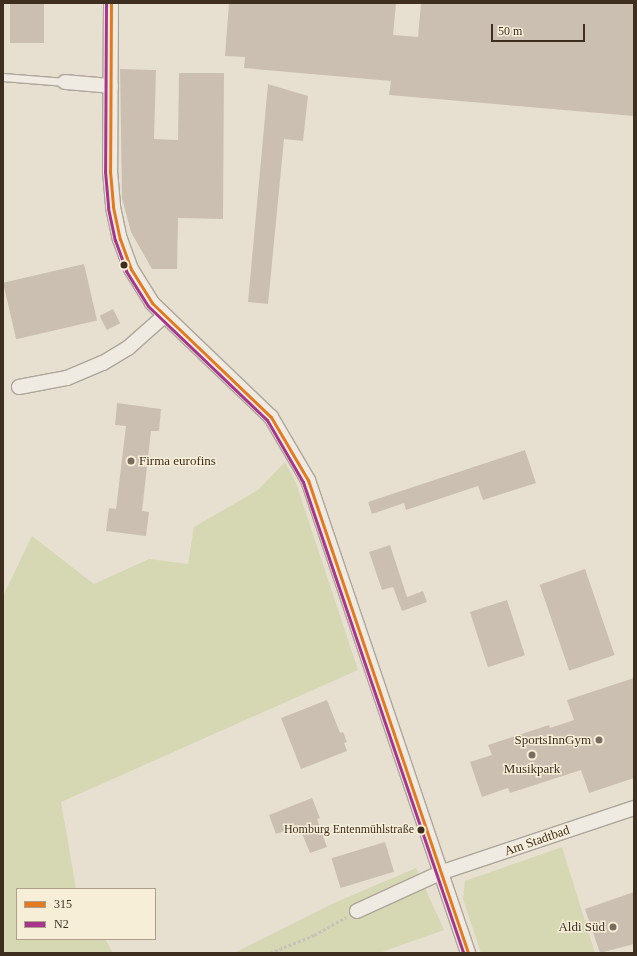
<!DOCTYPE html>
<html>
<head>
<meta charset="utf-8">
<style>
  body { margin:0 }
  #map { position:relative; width:637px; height:956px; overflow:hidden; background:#e7e0d1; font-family:Georgia,serif }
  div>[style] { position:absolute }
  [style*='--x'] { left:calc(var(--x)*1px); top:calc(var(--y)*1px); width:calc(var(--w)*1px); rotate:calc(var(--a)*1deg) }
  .green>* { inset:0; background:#d6d7b3 }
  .building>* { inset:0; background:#cbbfb2; transform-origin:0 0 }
  .path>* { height:2.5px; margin-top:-1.25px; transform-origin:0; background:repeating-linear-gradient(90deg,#c8c2b9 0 3px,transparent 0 5px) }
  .roads { filter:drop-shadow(1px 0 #ada599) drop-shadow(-1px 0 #ada599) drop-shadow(0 1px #ada599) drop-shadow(0 -1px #ada599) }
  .service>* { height:7px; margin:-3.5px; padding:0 3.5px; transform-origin:3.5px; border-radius:3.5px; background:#efebe3 }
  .minor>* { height:14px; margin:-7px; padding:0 7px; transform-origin:7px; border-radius:7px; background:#efebe3 }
  .bus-1>* { height:3px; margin:-1.5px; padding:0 1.5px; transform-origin:1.5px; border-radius:1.5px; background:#e47a1f }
  .bus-2>* { height:3px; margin:-1.5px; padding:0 1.5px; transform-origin:1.5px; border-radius:1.5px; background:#a7358b }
  .dots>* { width:11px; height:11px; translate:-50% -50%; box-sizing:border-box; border:2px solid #f7eed8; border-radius:50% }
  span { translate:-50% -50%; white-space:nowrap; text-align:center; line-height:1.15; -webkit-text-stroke:3px #f7eed8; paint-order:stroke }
  .bus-label { font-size:12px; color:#3d2e20 }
  .right { translate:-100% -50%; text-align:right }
  .poi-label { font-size:13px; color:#3d2e20 }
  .left { translate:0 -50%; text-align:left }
  .street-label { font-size:13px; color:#3d2e20 }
  .frame { position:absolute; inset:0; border:4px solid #3d2e20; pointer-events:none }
  .legend { position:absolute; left:16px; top:888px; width:140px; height:52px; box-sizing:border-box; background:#f7eed8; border:1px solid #ada18e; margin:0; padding:5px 7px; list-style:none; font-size:12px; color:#3d2e20 }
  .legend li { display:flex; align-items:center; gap:8px; height:20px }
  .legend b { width:20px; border:1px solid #ada18e }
  .scale { position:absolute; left:491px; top:24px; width:94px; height:18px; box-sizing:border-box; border:2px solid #3d2e20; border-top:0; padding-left:5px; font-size:12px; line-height:14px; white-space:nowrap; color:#3d2e20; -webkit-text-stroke:3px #f7eed8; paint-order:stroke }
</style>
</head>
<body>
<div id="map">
  <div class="green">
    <i style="clip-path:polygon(285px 462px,296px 483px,358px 670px,61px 802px,76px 889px,17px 889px,17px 939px,105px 939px,113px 953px,3px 953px,3px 596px,32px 536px,94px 584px,149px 559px,188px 564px,194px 527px,258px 490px)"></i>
    <i style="clip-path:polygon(562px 847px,595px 953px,481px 953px,463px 899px,465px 881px)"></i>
    <i style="clip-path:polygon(416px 868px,444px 930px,379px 953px,234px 953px,334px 903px)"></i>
  </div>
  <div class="building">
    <i style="left:10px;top:3px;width:34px;height:40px"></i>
    <i style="clip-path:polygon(229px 3px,396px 3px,393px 35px,418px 37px,421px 3px,634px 3px,634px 116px,389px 95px,391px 81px,244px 68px,245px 57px,225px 56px)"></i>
    <i style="clip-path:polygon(120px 69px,156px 70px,154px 139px,178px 140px,179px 73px,224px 73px,223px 219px,178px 218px,177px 269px,152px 269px,131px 232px,122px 198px)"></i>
    <i style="clip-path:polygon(268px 84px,308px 96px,303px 141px,284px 139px,268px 304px,248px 302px)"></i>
    <i style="left:84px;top:264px;width:58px;height:83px;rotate:77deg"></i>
    <i style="left:113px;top:309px;width:16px;height:15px;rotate:63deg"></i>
    <i style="clip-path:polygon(117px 403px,161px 409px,159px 431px,151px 431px,142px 511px,149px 512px,146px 536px,106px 531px,109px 508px,116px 509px,126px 426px,115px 425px)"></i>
    <i style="clip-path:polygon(525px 450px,536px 483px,483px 500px,478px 486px,406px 510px,404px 503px,372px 514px,368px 502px)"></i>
    <i style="clip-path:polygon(390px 545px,407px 597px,423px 591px,427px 602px,402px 611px,393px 587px,382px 590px,369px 552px)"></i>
    <i style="left:585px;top:569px;width:91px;height:48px;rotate:71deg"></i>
    <i style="left:507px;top:600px;width:58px;height:39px;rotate:72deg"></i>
    <i style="clip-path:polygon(634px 678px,634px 778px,589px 793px,581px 770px,510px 793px,508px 788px,482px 797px,470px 762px,492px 755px,488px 745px,549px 725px,550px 728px,574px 720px,567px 700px)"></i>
    <i style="clip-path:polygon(327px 700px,340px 733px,343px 732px,347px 742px,344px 743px,347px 751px,301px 769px,281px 718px)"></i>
    <i style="clip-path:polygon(312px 798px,320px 818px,317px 819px,327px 847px,310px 853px,299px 826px,276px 834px,269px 815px)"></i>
    <i style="left:385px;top:842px;width:31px;height:56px;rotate:73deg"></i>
    <i style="clip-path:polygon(634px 892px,634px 944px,600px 953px,585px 909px)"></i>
  </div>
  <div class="path">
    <i style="--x:270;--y:953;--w:48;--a:-22.2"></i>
    <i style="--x:314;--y:935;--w:37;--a:-29"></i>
  </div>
  <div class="roads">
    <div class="service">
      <i style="--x:3;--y:77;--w:62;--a:4.6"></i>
    </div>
    <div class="minor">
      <i style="--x:111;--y:3;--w:168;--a:90.3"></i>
      <i style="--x:110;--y:171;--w:36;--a:85"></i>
      <i style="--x:113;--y:207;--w:33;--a:78"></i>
      <i style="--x:120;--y:239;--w:32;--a:70"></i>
      <i style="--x:131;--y:269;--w:40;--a:58"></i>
      <i style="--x:152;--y:303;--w:165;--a:43.8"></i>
      <i style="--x:271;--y:417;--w:73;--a:59.6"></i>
      <i style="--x:308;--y:480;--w:499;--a:71.3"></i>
      <i style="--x:65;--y:82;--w:46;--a:5"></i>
      <i style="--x:19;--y:387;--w:49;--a:-10.6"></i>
      <i style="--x:67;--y:378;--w:39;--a:-23"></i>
      <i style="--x:103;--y:363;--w:29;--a:-31"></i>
      <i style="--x:128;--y:348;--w:48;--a:-41.6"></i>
      <i style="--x:357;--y:911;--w:91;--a:-24.6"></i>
      <i style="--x:440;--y:873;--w:205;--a:-18.5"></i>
    </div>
  </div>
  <div class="bus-1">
    <i style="--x:111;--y:3;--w:168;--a:90.3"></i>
    <i style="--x:110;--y:171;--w:36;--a:85"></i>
    <i style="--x:113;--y:207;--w:33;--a:78"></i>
    <i style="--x:120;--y:239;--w:32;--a:70"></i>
    <i style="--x:131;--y:269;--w:40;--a:58"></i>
    <i style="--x:152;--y:303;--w:165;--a:43.8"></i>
    <i style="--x:271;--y:417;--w:73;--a:59.6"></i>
    <i style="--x:308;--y:480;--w:499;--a:71.3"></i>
  </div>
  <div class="bus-2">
    <i style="--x:106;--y:3;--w:168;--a:90.3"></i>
    <i style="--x:105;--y:171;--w:37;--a:85"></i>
    <i style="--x:108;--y:208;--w:33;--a:78"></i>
    <i style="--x:115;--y:240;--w:33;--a:70"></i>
    <i style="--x:126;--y:271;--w:41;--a:57.8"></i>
    <i style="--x:148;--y:306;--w:165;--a:43.8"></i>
    <i style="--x:267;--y:420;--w:72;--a:59.9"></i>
    <i style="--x:303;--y:482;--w:497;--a:71.2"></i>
  </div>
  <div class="dots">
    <i style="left:124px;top:265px;background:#3d2e20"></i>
    <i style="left:131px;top:461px;background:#786c5e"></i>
    <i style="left:599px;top:740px;background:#786c5e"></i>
    <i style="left:532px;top:755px;background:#786c5e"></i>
    <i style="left:421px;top:830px;background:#3d2e20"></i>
    <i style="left:613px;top:927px;background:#786c5e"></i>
  </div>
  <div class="bus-label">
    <span class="right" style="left:414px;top:830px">Homburg Entenmühlstraße</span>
  </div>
  <div class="poi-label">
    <span class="left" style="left:139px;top:461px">Firma eurofins</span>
    <span class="right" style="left:591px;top:740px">SportsInnGym</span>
    <span style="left:532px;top:769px">Musikpark</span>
    <span class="right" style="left:605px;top:927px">Aldi Süd</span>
  </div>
  <div class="street-label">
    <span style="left:537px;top:841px;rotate:-19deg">Am Stadtbad</span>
  </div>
  <div class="frame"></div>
  <ul class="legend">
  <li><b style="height:5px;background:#e47a1f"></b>315</li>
  <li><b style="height:5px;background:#a7358b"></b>N2</li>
  </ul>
  <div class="scale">50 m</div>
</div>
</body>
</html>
